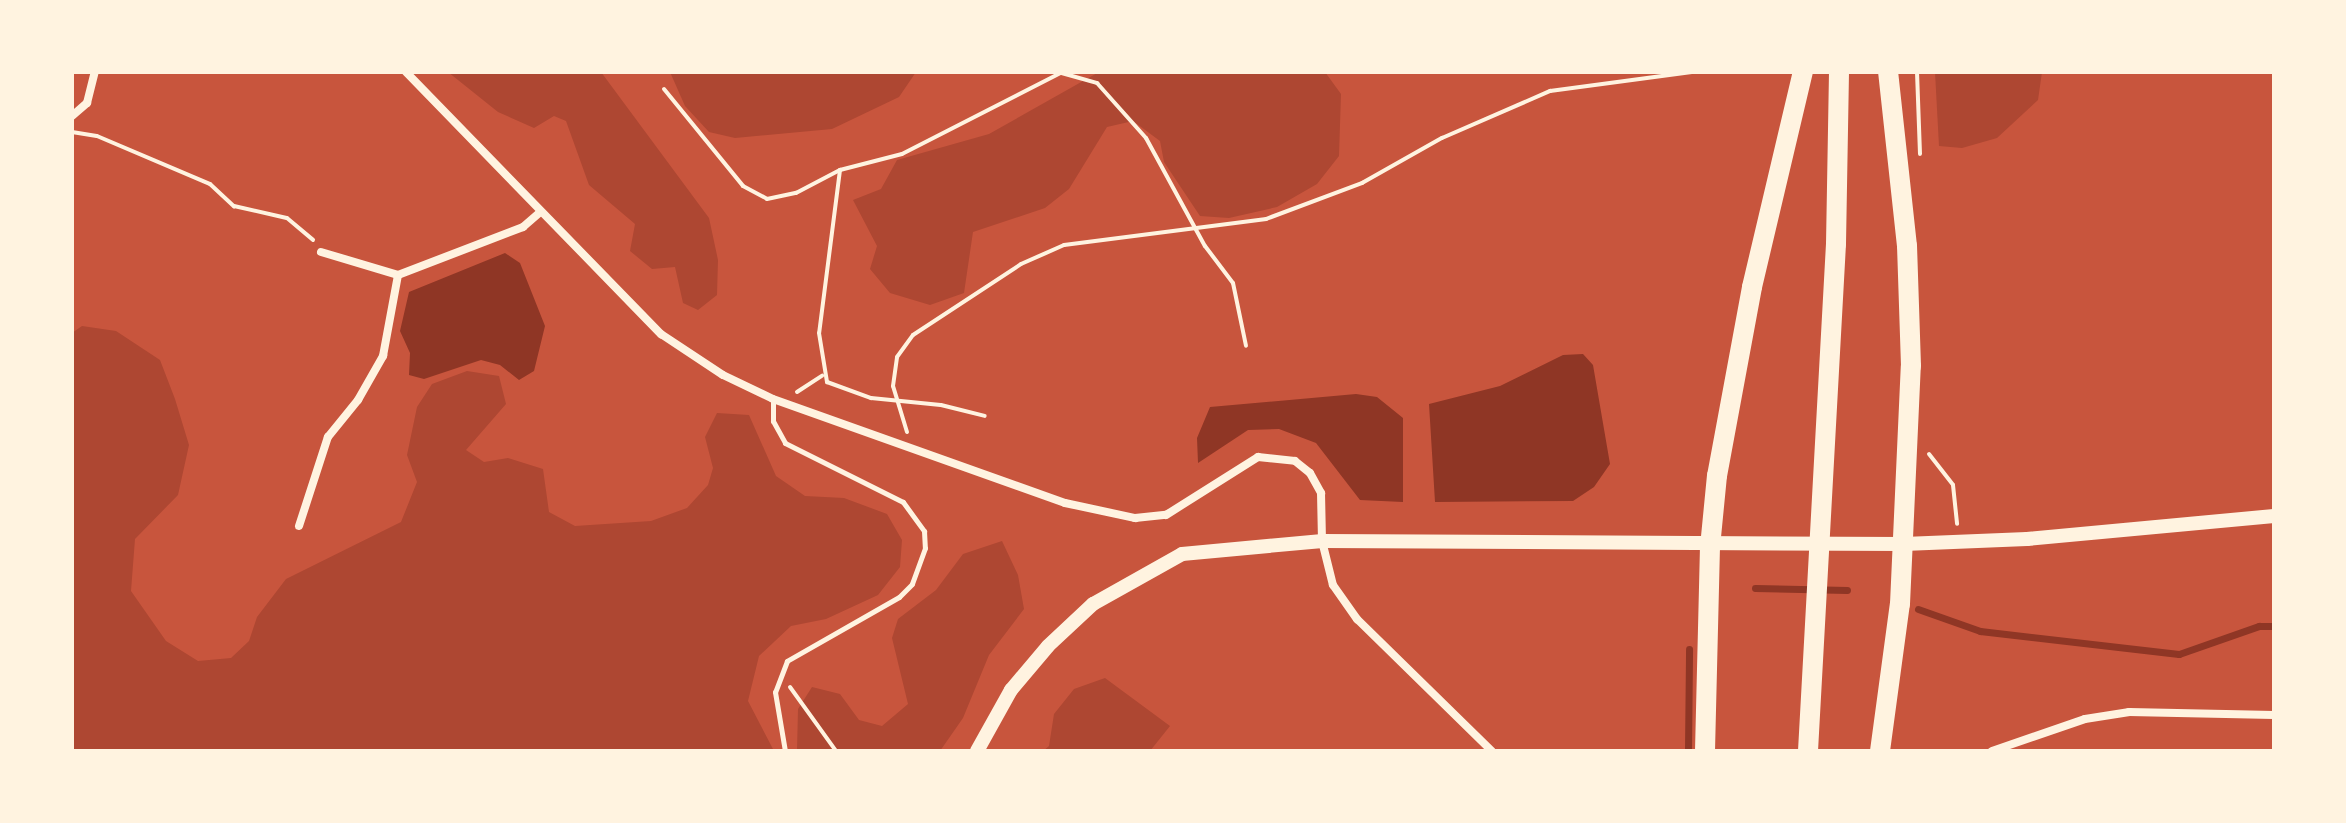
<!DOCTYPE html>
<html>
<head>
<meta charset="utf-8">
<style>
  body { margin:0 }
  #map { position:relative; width:2346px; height:823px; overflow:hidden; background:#c8553d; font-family:"IBM Plex Sans",sans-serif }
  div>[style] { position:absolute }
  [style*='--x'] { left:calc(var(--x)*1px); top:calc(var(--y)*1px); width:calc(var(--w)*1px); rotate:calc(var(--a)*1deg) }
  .green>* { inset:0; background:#ae4732 }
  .water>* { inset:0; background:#8f3625 }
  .stream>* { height:7px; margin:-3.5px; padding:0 3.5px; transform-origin:3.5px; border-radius:3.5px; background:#8f3625 }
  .path>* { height:4px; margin:-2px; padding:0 2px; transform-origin:2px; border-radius:2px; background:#fff3e0 }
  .service>* { height:5px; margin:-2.5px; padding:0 2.5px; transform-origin:2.5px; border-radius:2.5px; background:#fff3e0 }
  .minor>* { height:8px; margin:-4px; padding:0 4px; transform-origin:4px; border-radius:4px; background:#fff3e0 }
  .secondary>* { height:14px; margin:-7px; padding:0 7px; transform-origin:7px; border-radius:7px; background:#fff3e0 }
  .motorway>* { height:20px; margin:-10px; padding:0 10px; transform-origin:10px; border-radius:10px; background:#fff3e0 }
  span { translate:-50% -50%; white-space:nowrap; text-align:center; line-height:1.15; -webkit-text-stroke:8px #fff3e0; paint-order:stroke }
  .frame { position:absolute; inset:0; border:74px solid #fff3e0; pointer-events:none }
</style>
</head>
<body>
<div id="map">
  <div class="green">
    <i style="clip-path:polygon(448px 72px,601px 72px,709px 218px,718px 260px,717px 295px,698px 310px,683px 303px,675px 267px,652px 269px,630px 251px,635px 224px,589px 185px,566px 121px,554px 116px,534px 128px,498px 112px)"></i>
    <i style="clip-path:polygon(670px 72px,916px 72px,899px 97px,832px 129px,735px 138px,709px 132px,685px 106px)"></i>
    <i style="clip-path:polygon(1099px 72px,1325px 72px,1341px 94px,1339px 156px,1317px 184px,1277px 207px,1229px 218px,1200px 216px,1164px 162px,1160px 141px,1133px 121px,1107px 127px,1069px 189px,1045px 208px,973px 232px,964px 293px,930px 305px,890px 293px,870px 269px,877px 246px,853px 200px,881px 189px,897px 160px,989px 134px)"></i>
    <i style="clip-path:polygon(1935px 72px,2042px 72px,2038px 100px,1997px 138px,1962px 148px,1939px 146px)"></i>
    <i style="clip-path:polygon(82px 326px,116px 331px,160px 360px,175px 399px,189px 445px,178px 495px,135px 539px,131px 591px,166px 641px,198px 661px,231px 658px,249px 641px,257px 617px,286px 579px,401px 522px,417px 482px,407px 455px,417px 407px,432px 384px,467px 371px,499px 376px,506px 404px,466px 450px,484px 462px,508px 458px,543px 469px,549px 512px,575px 526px,651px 521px,687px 508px,708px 485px,713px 468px,705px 437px,717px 413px,749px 415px,776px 476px,805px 496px,844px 498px,887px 514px,902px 540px,900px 567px,878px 595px,826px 619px,791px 626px,759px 656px,748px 701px,774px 751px,72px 751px,72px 333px)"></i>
    <i style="clip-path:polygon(1002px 541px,1018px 575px,1024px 609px,989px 655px,963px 718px,940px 751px,797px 751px,798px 709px,812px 687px,840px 694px,859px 720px,882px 726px,908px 704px,892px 638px,898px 619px,936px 590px,963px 554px)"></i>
    <i style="clip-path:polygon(1105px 678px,1170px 726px,1150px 751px,1043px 751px,1049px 746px,1054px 714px,1074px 689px)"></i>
  </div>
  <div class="water">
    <i style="clip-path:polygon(505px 253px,520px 263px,545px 326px,534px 371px,519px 380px,500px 365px,481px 360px,424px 379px,409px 375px,410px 353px,400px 331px,409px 292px)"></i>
    <i style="clip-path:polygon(1583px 354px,1593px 365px,1610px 464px,1594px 487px,1573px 501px,1435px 502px,1429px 404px,1500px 386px,1563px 355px)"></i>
    <i style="clip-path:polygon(1356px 394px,1377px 397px,1403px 418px,1403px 502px,1360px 500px,1316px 443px,1279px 429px,1248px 430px,1198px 463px,1197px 438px,1210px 407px)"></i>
  </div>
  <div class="stream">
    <i style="--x:1755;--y:588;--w:92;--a:1.2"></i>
    <i style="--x:1918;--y:609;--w:66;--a:19.5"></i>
    <i style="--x:1980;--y:631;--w:200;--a:6.6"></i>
    <i style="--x:2179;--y:654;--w:85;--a:-19.3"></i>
    <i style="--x:2259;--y:626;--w:15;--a:0"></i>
    <i style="--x:1688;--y:751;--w:102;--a:-89.4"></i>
  </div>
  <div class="path">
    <i style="--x:1058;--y:72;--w:41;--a:15.8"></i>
    <i style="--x:1097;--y:83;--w:74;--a:48.3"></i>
    <i style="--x:1146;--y:138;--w:123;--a:61.4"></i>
    <i style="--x:1205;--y:246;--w:46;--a:52.9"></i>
    <i style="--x:1233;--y:283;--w:64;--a:78.3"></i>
    <i style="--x:1917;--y:72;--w:82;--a:87.9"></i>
    <i style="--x:664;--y:89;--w:125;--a:50.8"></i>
    <i style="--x:743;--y:186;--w:27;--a:28"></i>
    <i style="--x:767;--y:199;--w:30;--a:-12"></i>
    <i style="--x:796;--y:193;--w:50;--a:-27.6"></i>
    <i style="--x:840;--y:170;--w:164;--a:97.3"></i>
    <i style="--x:819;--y:333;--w:50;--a:80.7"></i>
    <i style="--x:827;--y:382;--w:47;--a:20"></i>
    <i style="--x:871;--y:398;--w:70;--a:5.7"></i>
    <i style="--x:941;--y:405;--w:45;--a:14"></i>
    <i style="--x:72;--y:132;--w:25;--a:9"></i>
    <i style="--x:97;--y:136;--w:123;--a:23"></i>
    <i style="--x:210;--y:184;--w:33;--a:43"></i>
    <i style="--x:234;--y:206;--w:54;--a:12.8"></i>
    <i style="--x:287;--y:218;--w:34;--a:40"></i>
    <i style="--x:840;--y:170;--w:64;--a:-14.5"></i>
    <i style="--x:902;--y:154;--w:178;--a:-27.1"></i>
    <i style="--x:797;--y:392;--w:30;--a:-33"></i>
    <i style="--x:907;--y:432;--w:48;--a:-106.9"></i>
    <i style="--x:893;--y:386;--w:29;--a:-82"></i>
    <i style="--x:897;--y:357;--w:27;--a:-54"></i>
    <i style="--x:913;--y:335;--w:129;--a:-33.3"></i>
    <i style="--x:1021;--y:264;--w:47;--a:-23.8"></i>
    <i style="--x:1064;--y:245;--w:204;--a:-7.3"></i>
    <i style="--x:1266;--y:219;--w:103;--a:-20.6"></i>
    <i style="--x:1362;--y:183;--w:92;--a:-29.4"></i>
    <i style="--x:1442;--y:138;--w:118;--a:-23.5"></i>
    <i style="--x:1550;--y:91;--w:143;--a:-7.6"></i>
    <i style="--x:1929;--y:454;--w:39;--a:52"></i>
    <i style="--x:1953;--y:485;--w:39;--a:84"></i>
    <i style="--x:790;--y:687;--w:79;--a:54.3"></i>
  </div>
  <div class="service">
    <i style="--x:773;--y:400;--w:21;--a:90"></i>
    <i style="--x:773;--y:421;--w:25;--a:61"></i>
    <i style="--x:785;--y:443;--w:132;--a:26.6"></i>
    <i style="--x:903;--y:502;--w:36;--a:54"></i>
    <i style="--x:924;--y:531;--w:17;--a:87"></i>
    <i style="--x:925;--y:548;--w:38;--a:110"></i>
    <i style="--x:912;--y:584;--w:18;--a:135"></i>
    <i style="--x:899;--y:597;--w:129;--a:150.3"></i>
    <i style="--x:787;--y:661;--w:33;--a:111"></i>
    <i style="--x:775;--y:692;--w:60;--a:80.4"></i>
  </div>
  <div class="minor">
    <i style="--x:406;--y:72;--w:366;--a:45.8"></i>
    <i style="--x:661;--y:334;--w:74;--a:33.5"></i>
    <i style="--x:723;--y:375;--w:55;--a:25.6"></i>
    <i style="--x:773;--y:399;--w:310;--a:19.6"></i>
    <i style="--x:1065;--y:503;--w:72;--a:12.1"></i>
    <i style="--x:1135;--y:518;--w:31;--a:-6"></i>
    <i style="--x:1166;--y:515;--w:109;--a:-32.2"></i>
    <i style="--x:1258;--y:457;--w:37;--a:6"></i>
    <i style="--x:1295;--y:461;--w:19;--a:39"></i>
    <i style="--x:1310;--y:473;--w:23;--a:61"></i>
    <i style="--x:1321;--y:493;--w:48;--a:88.8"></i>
    <i style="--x:1322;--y:541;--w:45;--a:76"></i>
    <i style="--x:1333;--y:585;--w:42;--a:54.8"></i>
    <i style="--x:1357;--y:619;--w:189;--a:44.4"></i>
    <i style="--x:72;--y:116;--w:20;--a:-41"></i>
    <i style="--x:87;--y:103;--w:32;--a:-76"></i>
    <i style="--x:321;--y:252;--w:80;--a:16.6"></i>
    <i style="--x:299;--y:526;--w:94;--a:-72"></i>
    <i style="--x:328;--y:437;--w:48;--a:-51"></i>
    <i style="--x:358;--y:400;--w:51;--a:-60.4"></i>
    <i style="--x:383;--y:356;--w:82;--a:-79.5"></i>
    <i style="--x:398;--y:275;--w:134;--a:-21"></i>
    <i style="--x:523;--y:227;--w:21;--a:-41"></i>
    <i style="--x:1992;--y:751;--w:98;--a:-19"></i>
    <i style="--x:2085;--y:719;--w:45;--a:-9"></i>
    <i style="--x:2129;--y:712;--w:145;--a:1.2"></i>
  </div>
  <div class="secondary">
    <i style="--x:977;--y:751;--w:70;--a:-60.9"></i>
    <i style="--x:1011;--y:690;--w:57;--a:-49.9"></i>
    <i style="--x:1048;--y:646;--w:62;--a:-43"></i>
    <i style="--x:1093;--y:604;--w:102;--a:-29.3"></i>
    <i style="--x:1182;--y:554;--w:141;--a:-5.3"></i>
    <i style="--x:1322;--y:541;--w:582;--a:0.3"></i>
    <i style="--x:1904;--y:544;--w:123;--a:-2.3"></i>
    <i style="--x:2027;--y:539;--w:248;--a:-5.3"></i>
  </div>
  <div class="motorway">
    <i style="--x:1705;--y:751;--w:204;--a:-88.6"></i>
    <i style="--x:1710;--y:547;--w:71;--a:-84.4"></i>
    <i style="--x:1717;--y:476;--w:192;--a:-79.5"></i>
    <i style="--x:1752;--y:287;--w:221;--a:-76.7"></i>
    <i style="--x:1808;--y:751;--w:508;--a:-86.84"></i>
    <i style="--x:1836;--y:244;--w:172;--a:-89"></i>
    <i style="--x:1880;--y:751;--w:148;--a:-82.3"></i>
    <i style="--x:1900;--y:604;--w:238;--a:-87.4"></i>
    <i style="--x:1911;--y:366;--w:120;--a:-91.9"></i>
    <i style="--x:1907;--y:246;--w:175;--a:-96.2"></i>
  </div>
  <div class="frame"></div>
</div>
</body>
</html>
